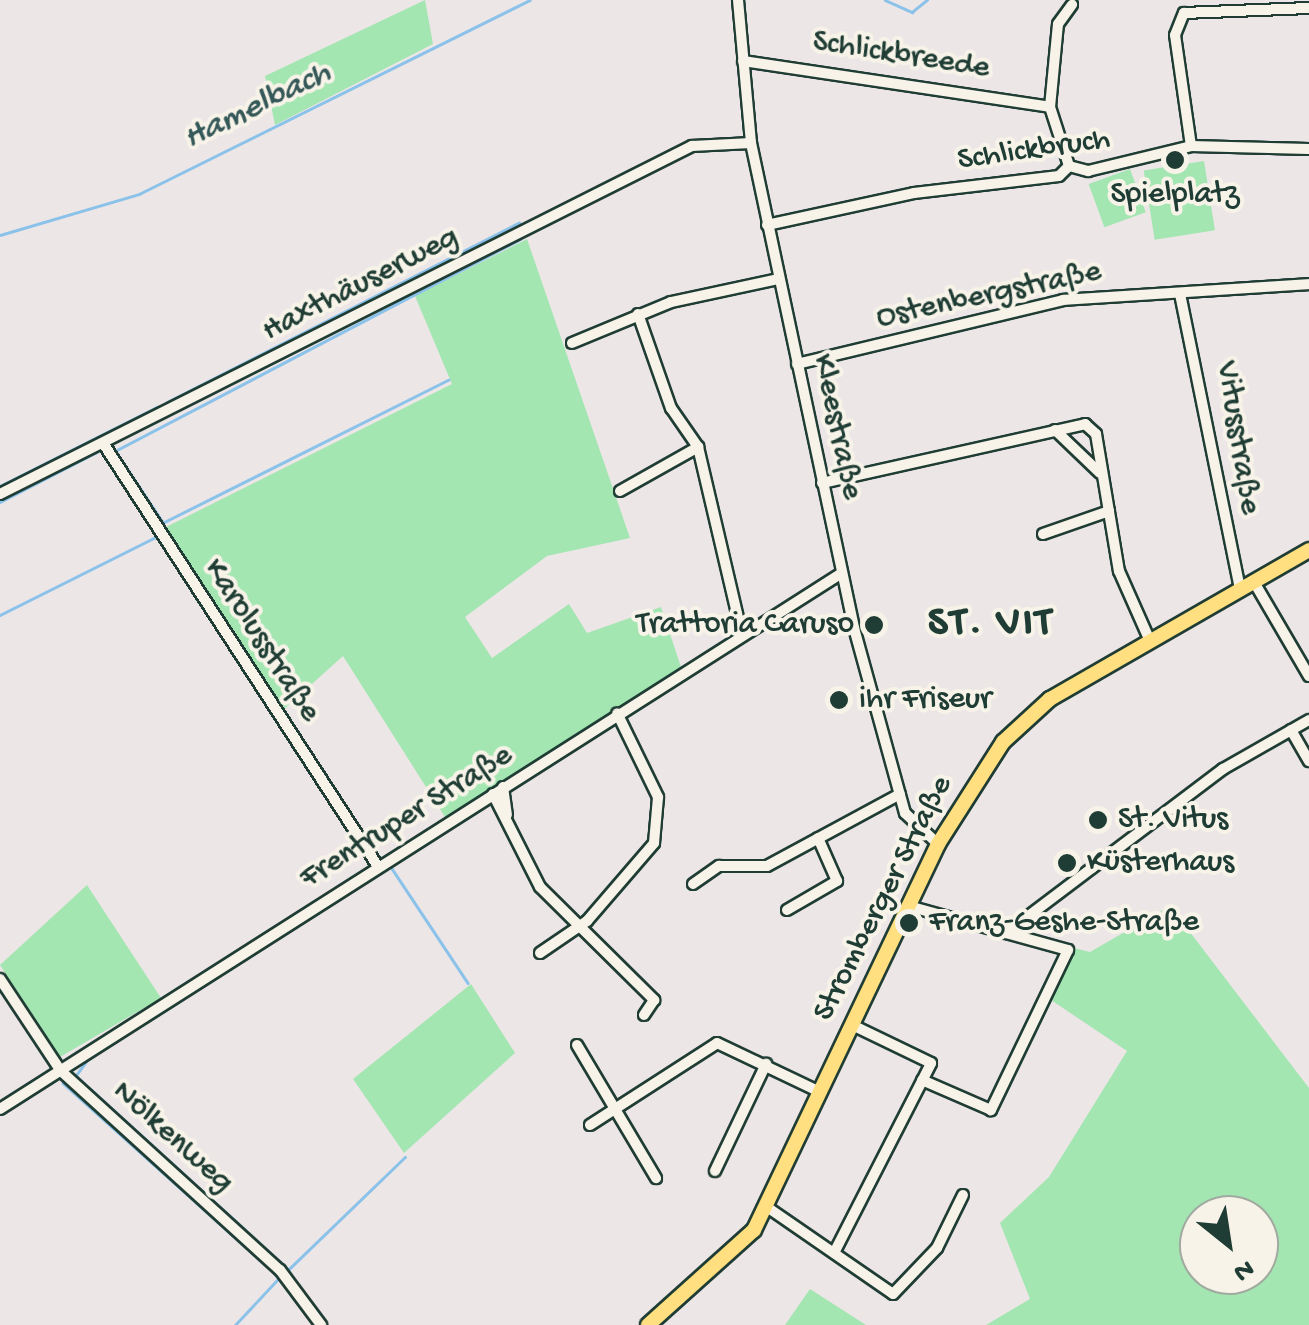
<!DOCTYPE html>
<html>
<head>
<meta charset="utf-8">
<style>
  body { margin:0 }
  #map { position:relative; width:1309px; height:1325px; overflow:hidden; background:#ede6e7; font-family:"Gochi Hand",sans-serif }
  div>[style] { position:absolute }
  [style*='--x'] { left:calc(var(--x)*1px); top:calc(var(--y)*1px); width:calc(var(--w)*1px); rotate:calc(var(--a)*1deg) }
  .green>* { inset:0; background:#a3e6b1; transform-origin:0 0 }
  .stream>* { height:2.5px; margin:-1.25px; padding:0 1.25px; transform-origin:1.25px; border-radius:1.25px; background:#8bc2e9 }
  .roads { filter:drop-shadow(2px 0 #1f3d34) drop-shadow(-2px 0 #1f3d34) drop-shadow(0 2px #1f3d34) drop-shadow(0 -2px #1f3d34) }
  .minor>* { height:10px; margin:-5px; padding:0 5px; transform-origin:5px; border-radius:5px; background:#f7f3e8 }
  .major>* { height:14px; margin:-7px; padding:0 7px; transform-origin:7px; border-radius:7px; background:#ffdf80 }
  .dots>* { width:28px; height:28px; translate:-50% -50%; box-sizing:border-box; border:5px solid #f7f3e8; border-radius:50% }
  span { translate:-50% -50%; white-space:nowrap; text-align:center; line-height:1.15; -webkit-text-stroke:8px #f7f3e8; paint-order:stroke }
  .street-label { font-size:32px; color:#1f3d34 }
  .poi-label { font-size:32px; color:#1f3d34 }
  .right { translate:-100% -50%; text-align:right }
  .left { translate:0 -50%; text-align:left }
  .water-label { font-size:35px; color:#355858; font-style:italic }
  .district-label { font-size:42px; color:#1f3d34; font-weight:700; letter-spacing:2.5px }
  .north { position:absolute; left:1179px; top:1195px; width:100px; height:100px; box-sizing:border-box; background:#f7f3e8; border:2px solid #a1aaa0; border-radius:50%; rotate:150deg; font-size:28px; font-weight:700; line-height:40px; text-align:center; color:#1f3d34 }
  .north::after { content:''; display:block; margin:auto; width:35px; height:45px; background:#1f3d34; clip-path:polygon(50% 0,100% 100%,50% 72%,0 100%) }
</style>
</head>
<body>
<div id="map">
  <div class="green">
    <i style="clip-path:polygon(425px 0,433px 44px,275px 125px,265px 76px)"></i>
    <i style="left:1204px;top:161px;width:70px;height:61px;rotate:81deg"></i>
    <i style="left:1130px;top:169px;width:46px;height:44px;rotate:70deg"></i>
    <i style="clip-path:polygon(527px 239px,630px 538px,547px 556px,465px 617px,492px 658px,569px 604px,587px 633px,661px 607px,681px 667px,445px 817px,343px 656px,282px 711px,162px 529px,452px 384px,415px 296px)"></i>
    <i style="clip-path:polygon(87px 885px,161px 998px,60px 1057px,0 965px)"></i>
    <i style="clip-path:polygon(evenodd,1170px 906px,1309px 1088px,1309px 1325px,986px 1325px,1030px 1299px,1000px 1223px,1049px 1177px,1127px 1051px,1051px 1000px,1074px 948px,1090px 952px,1170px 906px,1199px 1215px,1259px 1215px,1259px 1275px,1199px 1275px,1199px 1215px)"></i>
    <i style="clip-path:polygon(471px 984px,515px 1053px,404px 1153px,353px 1079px)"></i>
    <i style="clip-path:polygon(810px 1289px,866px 1325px,785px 1325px)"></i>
  </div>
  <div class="stream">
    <i style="--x:885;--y:0;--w:30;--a:24"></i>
    <i style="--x:912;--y:12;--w:19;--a:-39"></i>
    <i style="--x:0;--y:235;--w:145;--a:-16.4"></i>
    <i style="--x:139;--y:194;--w:436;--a:-26.4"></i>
    <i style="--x:449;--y:380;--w:320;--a:153.4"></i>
    <i style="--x:163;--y:523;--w:87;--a:-123.7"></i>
    <i style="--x:115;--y:451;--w:457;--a:-27.6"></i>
    <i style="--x:167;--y:402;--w:395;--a:-27"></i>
    <i style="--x:0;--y:486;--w:176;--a:-26.7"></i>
    <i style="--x:0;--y:502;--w:109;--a:-27.3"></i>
    <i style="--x:0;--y:615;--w:177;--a:-26.6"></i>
    <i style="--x:391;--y:867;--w:139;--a:56.4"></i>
    <i style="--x:87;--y:1061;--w:19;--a:126"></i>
    <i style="--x:76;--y:1076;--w:281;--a:42.3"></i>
    <i style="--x:63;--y:1083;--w:286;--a:41.9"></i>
    <i style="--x:289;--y:1269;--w:161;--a:-44"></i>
    <i style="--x:235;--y:1325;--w:64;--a:-46.9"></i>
  </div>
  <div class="roads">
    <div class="minor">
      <i style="--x:738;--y:0;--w:144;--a:84.8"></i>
      <i style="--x:751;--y:143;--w:496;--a:78"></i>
      <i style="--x:854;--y:628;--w:192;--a:74.6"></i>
      <i style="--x:905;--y:813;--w:45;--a:43.2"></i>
      <i style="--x:743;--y:61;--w:310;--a:8.5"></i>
      <i style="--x:1050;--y:107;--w:62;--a:72.1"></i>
      <i style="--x:1050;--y:107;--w:83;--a:-84.5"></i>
      <i style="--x:1058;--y:24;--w:24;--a:-54"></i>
      <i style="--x:1191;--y:146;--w:112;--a:-98.2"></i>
      <i style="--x:1175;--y:35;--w:24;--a:-68"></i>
      <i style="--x:1184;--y:13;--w:125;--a:-2.3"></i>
      <i style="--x:1069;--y:166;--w:20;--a:15"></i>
      <i style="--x:1088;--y:171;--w:106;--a:-13.6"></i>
      <i style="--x:1191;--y:146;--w:118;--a:1.5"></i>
      <i style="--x:767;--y:225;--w:150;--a:-12.3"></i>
      <i style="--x:914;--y:193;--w:146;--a:-6.7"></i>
      <i style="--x:1059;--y:176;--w:14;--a:-45"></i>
      <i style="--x:1180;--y:294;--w:302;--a:78.5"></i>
      <i style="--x:638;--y:314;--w:100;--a:70.7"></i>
      <i style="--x:671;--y:408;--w:47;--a:55.3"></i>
      <i style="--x:698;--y:447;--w:192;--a:76.8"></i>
      <i style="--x:572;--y:343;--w:107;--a:-22.5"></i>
      <i style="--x:671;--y:302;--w:109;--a:-12.1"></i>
      <i style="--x:797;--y:364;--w:274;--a:-13.5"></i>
      <i style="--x:1063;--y:300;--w:247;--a:-3.7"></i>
      <i style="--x:1055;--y:430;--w:62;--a:43.7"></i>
      <i style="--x:103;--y:443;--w:503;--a:57"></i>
      <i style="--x:822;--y:483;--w:270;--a:-12.6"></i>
      <i style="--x:1085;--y:424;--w:15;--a:42"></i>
      <i style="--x:1096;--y:434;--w:139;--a:80.5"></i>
      <i style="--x:1119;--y:571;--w:77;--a:66.1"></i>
      <i style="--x:620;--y:491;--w:90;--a:-29.4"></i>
      <i style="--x:0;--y:494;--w:775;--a:-26.7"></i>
      <i style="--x:692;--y:146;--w:59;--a:-2.9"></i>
      <i style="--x:1043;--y:534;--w:70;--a:-19.2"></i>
      <i style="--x:1254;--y:582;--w:109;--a:59.7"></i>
      <i style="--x:1291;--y:730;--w:36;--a:60"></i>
      <i style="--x:503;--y:787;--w:28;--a:82"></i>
      <i style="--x:493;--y:794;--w:104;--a:63.2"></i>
      <i style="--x:540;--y:887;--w:161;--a:44.7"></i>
      <i style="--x:654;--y:1000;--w:18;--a:124"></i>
      <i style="--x:693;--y:884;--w:32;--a:-35"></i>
      <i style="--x:719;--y:866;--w:48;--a:0"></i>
      <i style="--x:767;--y:866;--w:151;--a:-28.4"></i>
      <i style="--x:908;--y:906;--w:166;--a:15.4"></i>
      <i style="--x:1068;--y:950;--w:178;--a:115.7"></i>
      <i style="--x:991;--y:1110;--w:75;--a:-156.5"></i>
      <i style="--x:787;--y:910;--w:58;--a:-30.1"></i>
      <i style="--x:837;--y:881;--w:47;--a:-113.8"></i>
      <i style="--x:1006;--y:933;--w:272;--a:-37.1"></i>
      <i style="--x:1223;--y:769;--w:99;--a:-29.7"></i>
      <i style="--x:540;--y:953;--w:57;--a:-34.2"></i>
      <i style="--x:587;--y:921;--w:103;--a:-49.3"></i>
      <i style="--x:654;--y:843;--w:46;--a:-85"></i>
      <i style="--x:658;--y:797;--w:93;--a:-116"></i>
      <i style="--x:0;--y:979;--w:110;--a:56.5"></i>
      <i style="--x:61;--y:1071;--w:296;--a:42.3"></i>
      <i style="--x:280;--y:1270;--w:69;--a:53.3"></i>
      <i style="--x:577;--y:1045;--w:155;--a:59.3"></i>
      <i style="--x:0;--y:1109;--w:998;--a:-32.48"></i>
      <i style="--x:590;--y:1125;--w:151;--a:-32.8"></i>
      <i style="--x:717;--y:1043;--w:114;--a:25.4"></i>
      <i style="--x:715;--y:1171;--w:119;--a:-64.5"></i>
      <i style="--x:767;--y:1207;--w:153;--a:34.6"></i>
      <i style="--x:893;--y:1294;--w:64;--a:-46.3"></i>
      <i style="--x:937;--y:1248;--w:59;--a:-63.9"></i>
      <i style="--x:835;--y:1251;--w:211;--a:-62.9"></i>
      <i style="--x:931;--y:1063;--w:88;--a:-154.3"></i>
    </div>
    <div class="major">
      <i style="--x:648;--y:1325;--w:142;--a:-41.9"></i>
      <i style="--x:754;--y:1230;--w:428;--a:-64.5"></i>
      <i style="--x:938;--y:844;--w:121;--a:-57.5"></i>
      <i style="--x:1003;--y:742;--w:64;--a:-42.5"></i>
      <i style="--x:1050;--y:699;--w:299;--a:-29.9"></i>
    </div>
  </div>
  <div class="dots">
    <i style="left:1175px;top:160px;background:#1f3d34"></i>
    <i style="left:874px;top:625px;background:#1f3d34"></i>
    <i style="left:839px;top:700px;background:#1f3d34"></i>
    <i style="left:1098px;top:820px;background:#1f3d34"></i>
    <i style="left:1067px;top:863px;background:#1f3d34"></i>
    <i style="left:909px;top:923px;background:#1f3d34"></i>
  </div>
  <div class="street-label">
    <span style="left:901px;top:56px;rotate:9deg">Schlickbreede</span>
    <span style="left:1034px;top:151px;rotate:-8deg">Schlickbruch</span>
    <span style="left:361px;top:285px;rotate:-27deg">Haxthäuserweg</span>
    <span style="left:989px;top:296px;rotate:-12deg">Ostenbergstraße</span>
    <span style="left:836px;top:427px;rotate:78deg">Kleestraße</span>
    <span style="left:1237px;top:438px;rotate:81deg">Vitusstraße</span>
    <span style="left:261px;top:641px;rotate:57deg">Karolusstraße</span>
    <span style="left:407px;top:818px;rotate:-32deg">Frentruper Straße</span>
    <span style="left:884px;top:899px;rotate:-63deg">Stromberger Straße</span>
    <span style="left:172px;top:1138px;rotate:42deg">Nölkenweg</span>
  </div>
  <div class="poi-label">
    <span style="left:1175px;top:195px">Spielplatz</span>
    <span class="right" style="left:854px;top:625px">Trattoria Caruso</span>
    <span class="left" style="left:859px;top:700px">ihr Friseur</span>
    <span class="left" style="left:1118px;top:820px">St. Vitus</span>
    <span class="left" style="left:1087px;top:863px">Küsterhaus</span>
    <span class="left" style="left:929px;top:923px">Franz-Geshe-Straße</span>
  </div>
  <div class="water-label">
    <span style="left:258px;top:107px;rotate:-26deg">Hamelbach</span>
  </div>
  <div class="district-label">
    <span style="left:991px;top:625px">ST. VIT</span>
  </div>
  <div class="north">N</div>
</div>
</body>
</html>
